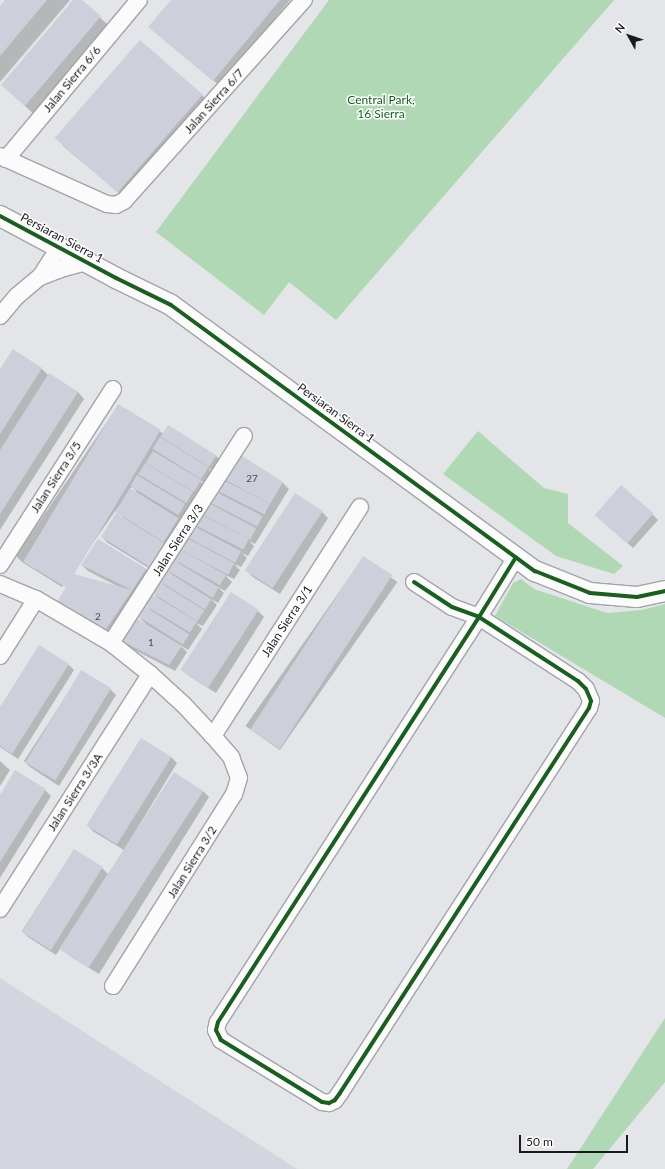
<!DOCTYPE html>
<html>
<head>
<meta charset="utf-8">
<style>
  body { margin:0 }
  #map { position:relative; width:665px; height:1169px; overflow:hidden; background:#e3e5e8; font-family:Lato,sans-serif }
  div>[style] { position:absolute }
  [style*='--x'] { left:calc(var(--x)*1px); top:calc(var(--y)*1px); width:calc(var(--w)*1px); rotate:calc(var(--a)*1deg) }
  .built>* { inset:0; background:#d3d6de }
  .green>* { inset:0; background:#b0d8b5 }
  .shadow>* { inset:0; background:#0003; transform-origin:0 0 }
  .building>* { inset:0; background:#cdd0db; transform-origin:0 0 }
  .roads { filter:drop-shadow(1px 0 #a3a4a7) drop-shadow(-1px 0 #a3a4a7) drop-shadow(0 1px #a3a4a7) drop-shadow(0 -1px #a3a4a7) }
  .minor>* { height:16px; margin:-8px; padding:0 8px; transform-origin:8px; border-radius:8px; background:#fbfbfc }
  .tertiary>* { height:20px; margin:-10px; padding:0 10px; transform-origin:10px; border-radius:10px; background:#fbfbfc }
  .cycleway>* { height:4px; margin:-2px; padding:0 2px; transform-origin:2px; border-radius:2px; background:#1b5e20 }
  span { translate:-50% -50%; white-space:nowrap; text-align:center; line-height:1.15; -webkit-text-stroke:3px #fff; paint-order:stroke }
  .number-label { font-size:10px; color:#494a4f }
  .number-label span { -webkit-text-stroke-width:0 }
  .street-label { font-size:12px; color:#191a1c }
  .park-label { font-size:12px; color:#135f22 }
  .north { position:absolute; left:609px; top:16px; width:40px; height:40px; -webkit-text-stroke:3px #fff; paint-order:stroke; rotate:310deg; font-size:11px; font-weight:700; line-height:16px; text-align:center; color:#191a1c }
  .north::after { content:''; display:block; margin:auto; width:14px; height:18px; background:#191a1c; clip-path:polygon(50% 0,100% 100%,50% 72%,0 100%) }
  .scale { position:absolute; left:519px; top:1135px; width:109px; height:18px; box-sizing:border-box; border:2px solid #191a1c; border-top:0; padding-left:5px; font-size:12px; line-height:14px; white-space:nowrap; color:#191a1c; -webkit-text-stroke:3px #fff; paint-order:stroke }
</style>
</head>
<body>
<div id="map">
  <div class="built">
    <i style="clip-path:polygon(0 978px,297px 1169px,0 1169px)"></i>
  </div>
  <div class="green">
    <i style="clip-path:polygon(329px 0,614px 0,336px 320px,289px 282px,264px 315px,156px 232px)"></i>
    <i style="clip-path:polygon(478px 431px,544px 488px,568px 494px,568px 523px,623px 566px,614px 574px,556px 556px,443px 474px)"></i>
    <i style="clip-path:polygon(521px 579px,534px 589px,607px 613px,642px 610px,665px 604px,665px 718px,495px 616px,513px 583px)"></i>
    <i style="clip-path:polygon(665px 1018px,665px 1082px,593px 1169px,567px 1169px)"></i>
  </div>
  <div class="shadow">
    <i style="clip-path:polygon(6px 0,70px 0,0 82px,0 8px)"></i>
    <i style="clip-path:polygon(74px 0,80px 0,113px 29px,38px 118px,2px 85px)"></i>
    <i style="clip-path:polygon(172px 0,290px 0,220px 86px,156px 33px)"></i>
    <i style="clip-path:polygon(202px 95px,208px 101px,125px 198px,62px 145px)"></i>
    <i style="clip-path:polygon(41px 368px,49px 376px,49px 375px,78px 392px,84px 399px,0 530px,0 371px)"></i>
    <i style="clip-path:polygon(evenodd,118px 406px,164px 434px,169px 427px,216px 456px,222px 462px,216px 472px,208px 468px,214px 474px,207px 484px,199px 480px,206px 487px,184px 521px,178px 519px,184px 524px,170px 547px,164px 544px,170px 549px,155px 572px,108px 543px,102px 537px,123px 517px,116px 510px,62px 587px,22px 562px,16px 556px,118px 406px,132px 487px,137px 492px,136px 493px,130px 489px,132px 487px)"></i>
    <i style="clip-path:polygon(236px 454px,283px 483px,289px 489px,255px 544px,249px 541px,254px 546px,248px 556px,242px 553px,247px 558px,241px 567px,234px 564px,240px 570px,234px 579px,225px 575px,232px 582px,225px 591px,218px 587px,224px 593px,218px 603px,211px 599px,217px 605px,203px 626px,196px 623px,202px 629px,188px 650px,180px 645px,187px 652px,175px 671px,127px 646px,121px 639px,146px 624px,136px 614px,150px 609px,143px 602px,159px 599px,151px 591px,165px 586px,158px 579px,172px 575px,165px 568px,178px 563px,172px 557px,183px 552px,178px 547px,192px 542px,185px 535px,199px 530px,193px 523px,206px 518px,200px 511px,213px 506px,207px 500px,220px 494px,214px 488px,227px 483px,221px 476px)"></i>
    <i style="clip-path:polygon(322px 512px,328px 518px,280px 594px,253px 577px,247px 571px)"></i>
    <i style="clip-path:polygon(652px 514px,658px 520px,633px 548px,602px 521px)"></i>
    <i style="clip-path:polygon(99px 540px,146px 569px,152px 575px,111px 637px,64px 608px,119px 587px,88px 571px,82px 565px)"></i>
    <i style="left:363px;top:558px;width:42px;height:205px;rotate:35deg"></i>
    <i style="clip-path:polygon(258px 611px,264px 617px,216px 693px,189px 676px,183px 670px)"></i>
    <i style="clip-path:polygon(68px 664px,74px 670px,18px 759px,0 747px,0 708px)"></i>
    <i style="clip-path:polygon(82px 671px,110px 689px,116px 695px,59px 786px,30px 767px,24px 761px)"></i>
    <i style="clip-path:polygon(171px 757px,177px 763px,124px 850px,94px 832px,88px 826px)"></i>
    <i style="clip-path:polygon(0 761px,10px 770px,0 786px)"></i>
    <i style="clip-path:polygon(45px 790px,51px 796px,0 878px,0 796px)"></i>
    <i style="clip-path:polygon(203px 791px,209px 797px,99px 974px,71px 957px,65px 951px)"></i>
    <i style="clip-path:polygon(74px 850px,102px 868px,108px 874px,56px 955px,28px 937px,22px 931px)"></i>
  </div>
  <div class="building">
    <i style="clip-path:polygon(5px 0,47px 0,0 56px,0 6px)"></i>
    <i style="clip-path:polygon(73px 0,82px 0,101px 16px,25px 106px,1px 85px)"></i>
    <i style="clip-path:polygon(171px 0,280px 0,213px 81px,148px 27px)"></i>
    <i style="left:140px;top:40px;width:83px;height:130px;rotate:41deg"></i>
    <i style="clip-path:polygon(13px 349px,42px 368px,0 434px,0 369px)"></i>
    <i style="clip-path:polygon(49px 373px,78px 392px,0 514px,0 450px)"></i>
    <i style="left:118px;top:404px;width:50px;height:184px;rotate:31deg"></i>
    <i style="left:168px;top:425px;width:57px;height:14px;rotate:32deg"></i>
    <i style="left:160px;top:437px;width:57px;height:14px;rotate:32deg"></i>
    <i style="left:153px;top:451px;width:56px;height:14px;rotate:31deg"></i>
    <i style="clip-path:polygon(236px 452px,283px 482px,270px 504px,220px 477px)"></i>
    <i style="left:145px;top:463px;width:56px;height:13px;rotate:31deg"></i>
    <i style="left:137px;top:475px;width:56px;height:13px;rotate:31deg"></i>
    <i style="left:219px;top:478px;width:57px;height:12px;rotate:27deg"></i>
    <i style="left:621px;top:485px;width:43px;height:40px;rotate:41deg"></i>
    <i style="left:130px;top:488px;width:57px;height:28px;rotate:32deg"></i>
    <i style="left:212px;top:490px;width:57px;height:12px;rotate:27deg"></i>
    <i style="left:295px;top:493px;width:33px;height:92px;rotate:33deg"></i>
    <i style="left:205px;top:501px;width:58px;height:13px;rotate:28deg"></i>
    <i style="left:116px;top:513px;width:57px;height:28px;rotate:32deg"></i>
    <i style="left:198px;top:513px;width:57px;height:12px;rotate:27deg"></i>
    <i style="left:190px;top:524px;width:58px;height:13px;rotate:28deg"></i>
    <i style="left:183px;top:536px;width:58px;height:13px;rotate:28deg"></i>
    <i style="clip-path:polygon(98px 539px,146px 569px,133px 589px,104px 632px,57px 602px,74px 574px,132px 590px,81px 565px)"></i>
    <i style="left:176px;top:547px;width:57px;height:12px;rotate:29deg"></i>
    <i style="left:363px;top:556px;width:35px;height:207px;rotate:33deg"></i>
    <i style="left:170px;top:558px;width:57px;height:12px;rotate:31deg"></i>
    <i style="left:163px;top:569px;width:57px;height:12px;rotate:32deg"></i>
    <i style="left:156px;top:580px;width:57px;height:13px;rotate:32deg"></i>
    <i style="left:148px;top:592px;width:57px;height:13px;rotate:31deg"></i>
    <i style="left:231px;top:592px;width:33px;height:93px;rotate:33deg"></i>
    <i style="left:141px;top:604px;width:57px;height:12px;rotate:32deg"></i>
    <i style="clip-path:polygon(133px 616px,182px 646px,169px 665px,120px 640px)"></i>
    <i style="clip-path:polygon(39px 645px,69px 664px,12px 754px,0 746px,0 707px)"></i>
    <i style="left:81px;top:670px;width:35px;height:108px;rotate:31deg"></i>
    <i style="left:141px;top:738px;width:36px;height:103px;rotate:32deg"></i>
    <i style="clip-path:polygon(15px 770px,46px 789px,0 862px,0 795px)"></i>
    <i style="left:174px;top:772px;width:35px;height:211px;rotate:33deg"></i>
    <i style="left:74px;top:849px;width:34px;height:98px;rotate:32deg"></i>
  </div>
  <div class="roads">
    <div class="minor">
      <i style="--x:0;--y:156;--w:117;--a:24.2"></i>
      <i style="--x:107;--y:204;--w:9;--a:6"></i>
      <i style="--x:116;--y:205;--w:9;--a:-27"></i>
      <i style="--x:124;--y:201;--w:270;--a:-48.2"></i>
      <i style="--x:6;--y:159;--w:207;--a:-50.1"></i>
      <i style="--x:40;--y:277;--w:35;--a:-57"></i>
      <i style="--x:0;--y:316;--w:26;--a:-50"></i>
      <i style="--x:17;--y:296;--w:30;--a:-40"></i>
      <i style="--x:40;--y:277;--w:26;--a:-21"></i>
      <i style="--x:64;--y:268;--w:24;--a:-15"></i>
      <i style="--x:0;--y:565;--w:209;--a:-57.3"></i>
      <i style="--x:414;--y:582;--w:45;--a:33.3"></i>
      <i style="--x:452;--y:607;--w:29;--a:20"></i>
      <i style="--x:479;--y:617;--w:118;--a:32.9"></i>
      <i style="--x:578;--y:681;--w:11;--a:45"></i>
      <i style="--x:586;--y:689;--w:13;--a:67"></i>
      <i style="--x:591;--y:701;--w:7;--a:106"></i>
      <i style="--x:589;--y:708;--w:459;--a:122.9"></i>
      <i style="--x:340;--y:1093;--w:9;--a:126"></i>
      <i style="--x:335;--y:1100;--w:7;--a:153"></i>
      <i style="--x:329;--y:1103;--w:7;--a:-172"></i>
      <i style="--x:322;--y:1102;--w:119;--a:-148.5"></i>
      <i style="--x:221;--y:1040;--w:11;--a:-117"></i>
      <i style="--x:216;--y:1030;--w:8;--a:-76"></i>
      <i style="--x:218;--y:1022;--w:482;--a:-57.2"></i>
      <i style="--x:479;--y:617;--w:70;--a:-58.3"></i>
      <i style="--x:0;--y:584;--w:39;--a:23"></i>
      <i style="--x:36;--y:599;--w:87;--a:30.4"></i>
      <i style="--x:111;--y:643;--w:50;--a:38.5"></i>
      <i style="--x:150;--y:674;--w:46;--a:42.4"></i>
      <i style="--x:184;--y:705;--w:42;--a:46.9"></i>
      <i style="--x:213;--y:736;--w:28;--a:49"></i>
      <i style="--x:231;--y:757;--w:22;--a:69"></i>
      <i style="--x:239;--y:778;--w:17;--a:107"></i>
      <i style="--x:234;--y:794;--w:227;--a:122.2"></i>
      <i style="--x:111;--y:643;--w:246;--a:-57.3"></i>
      <i style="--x:0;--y:656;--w:67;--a:-57.7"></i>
      <i style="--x:213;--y:736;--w:272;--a:-57.3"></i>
      <i style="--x:0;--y:909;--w:279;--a:-57.4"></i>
    </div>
    <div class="tertiary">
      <i style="--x:0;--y:216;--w:132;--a:28.1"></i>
      <i style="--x:116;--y:278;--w:61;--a:26.1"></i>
      <i style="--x:171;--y:305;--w:451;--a:36.2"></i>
      <i style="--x:535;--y:571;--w:59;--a:21.8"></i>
      <i style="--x:590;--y:593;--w:47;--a:4.9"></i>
      <i style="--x:637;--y:597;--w:29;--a:-12"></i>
    </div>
  </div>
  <div class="cycleway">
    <i style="--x:0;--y:216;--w:132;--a:28.1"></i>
    <i style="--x:116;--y:278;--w:61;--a:26.1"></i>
    <i style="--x:171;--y:305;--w:451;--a:36.2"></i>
    <i style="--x:535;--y:571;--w:59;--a:21.8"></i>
    <i style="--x:590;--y:593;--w:47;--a:4.9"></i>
    <i style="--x:637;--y:597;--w:29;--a:-12"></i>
    <i style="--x:414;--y:582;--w:45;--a:33.3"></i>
    <i style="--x:452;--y:607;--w:29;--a:20"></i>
    <i style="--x:479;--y:617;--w:118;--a:32.9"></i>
    <i style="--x:578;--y:681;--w:11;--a:45"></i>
    <i style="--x:586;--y:689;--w:13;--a:67"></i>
    <i style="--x:591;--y:701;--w:7;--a:106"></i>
    <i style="--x:589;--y:708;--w:459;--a:122.9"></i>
    <i style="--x:340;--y:1093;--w:9;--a:126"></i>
    <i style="--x:335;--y:1100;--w:7;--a:153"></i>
    <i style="--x:329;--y:1103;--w:7;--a:-172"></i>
    <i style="--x:322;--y:1102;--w:119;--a:-148.5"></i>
    <i style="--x:221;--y:1040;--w:11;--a:-117"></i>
    <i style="--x:216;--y:1030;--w:8;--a:-76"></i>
    <i style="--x:218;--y:1022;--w:482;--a:-57.2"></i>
    <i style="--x:479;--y:617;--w:70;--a:-58.3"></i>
  </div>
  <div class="number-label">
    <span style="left:252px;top:479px">27</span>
    <span style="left:98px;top:617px">2</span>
    <span style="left:151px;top:643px">1</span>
  </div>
  <div class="street-label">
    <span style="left:72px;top:79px;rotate:-50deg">Jalan Sierra 6/6</span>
    <span style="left:214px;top:101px;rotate:-48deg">Jalan Sierra 6/7</span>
    <span style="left:62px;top:238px;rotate:28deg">Persiaran Sierra 1</span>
    <span style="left:336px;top:413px;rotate:36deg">Persiaran Sierra 1</span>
    <span style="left:56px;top:477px;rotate:-57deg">Jalan Sierra 3/5</span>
    <span style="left:178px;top:540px;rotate:-57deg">Jalan Sierra 3/3</span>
    <span style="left:287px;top:621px;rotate:-57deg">Jalan Sierra 3/1</span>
    <span style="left:75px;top:792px;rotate:-57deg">Jalan Sierra 3/3A</span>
    <span style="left:192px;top:862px;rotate:-58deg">Jalan Sierra 3/2</span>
  </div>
  <div class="park-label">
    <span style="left:381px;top:107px">Central Park,<br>16 Sierra</span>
  </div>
  <div class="north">N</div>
  <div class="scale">50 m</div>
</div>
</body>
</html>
